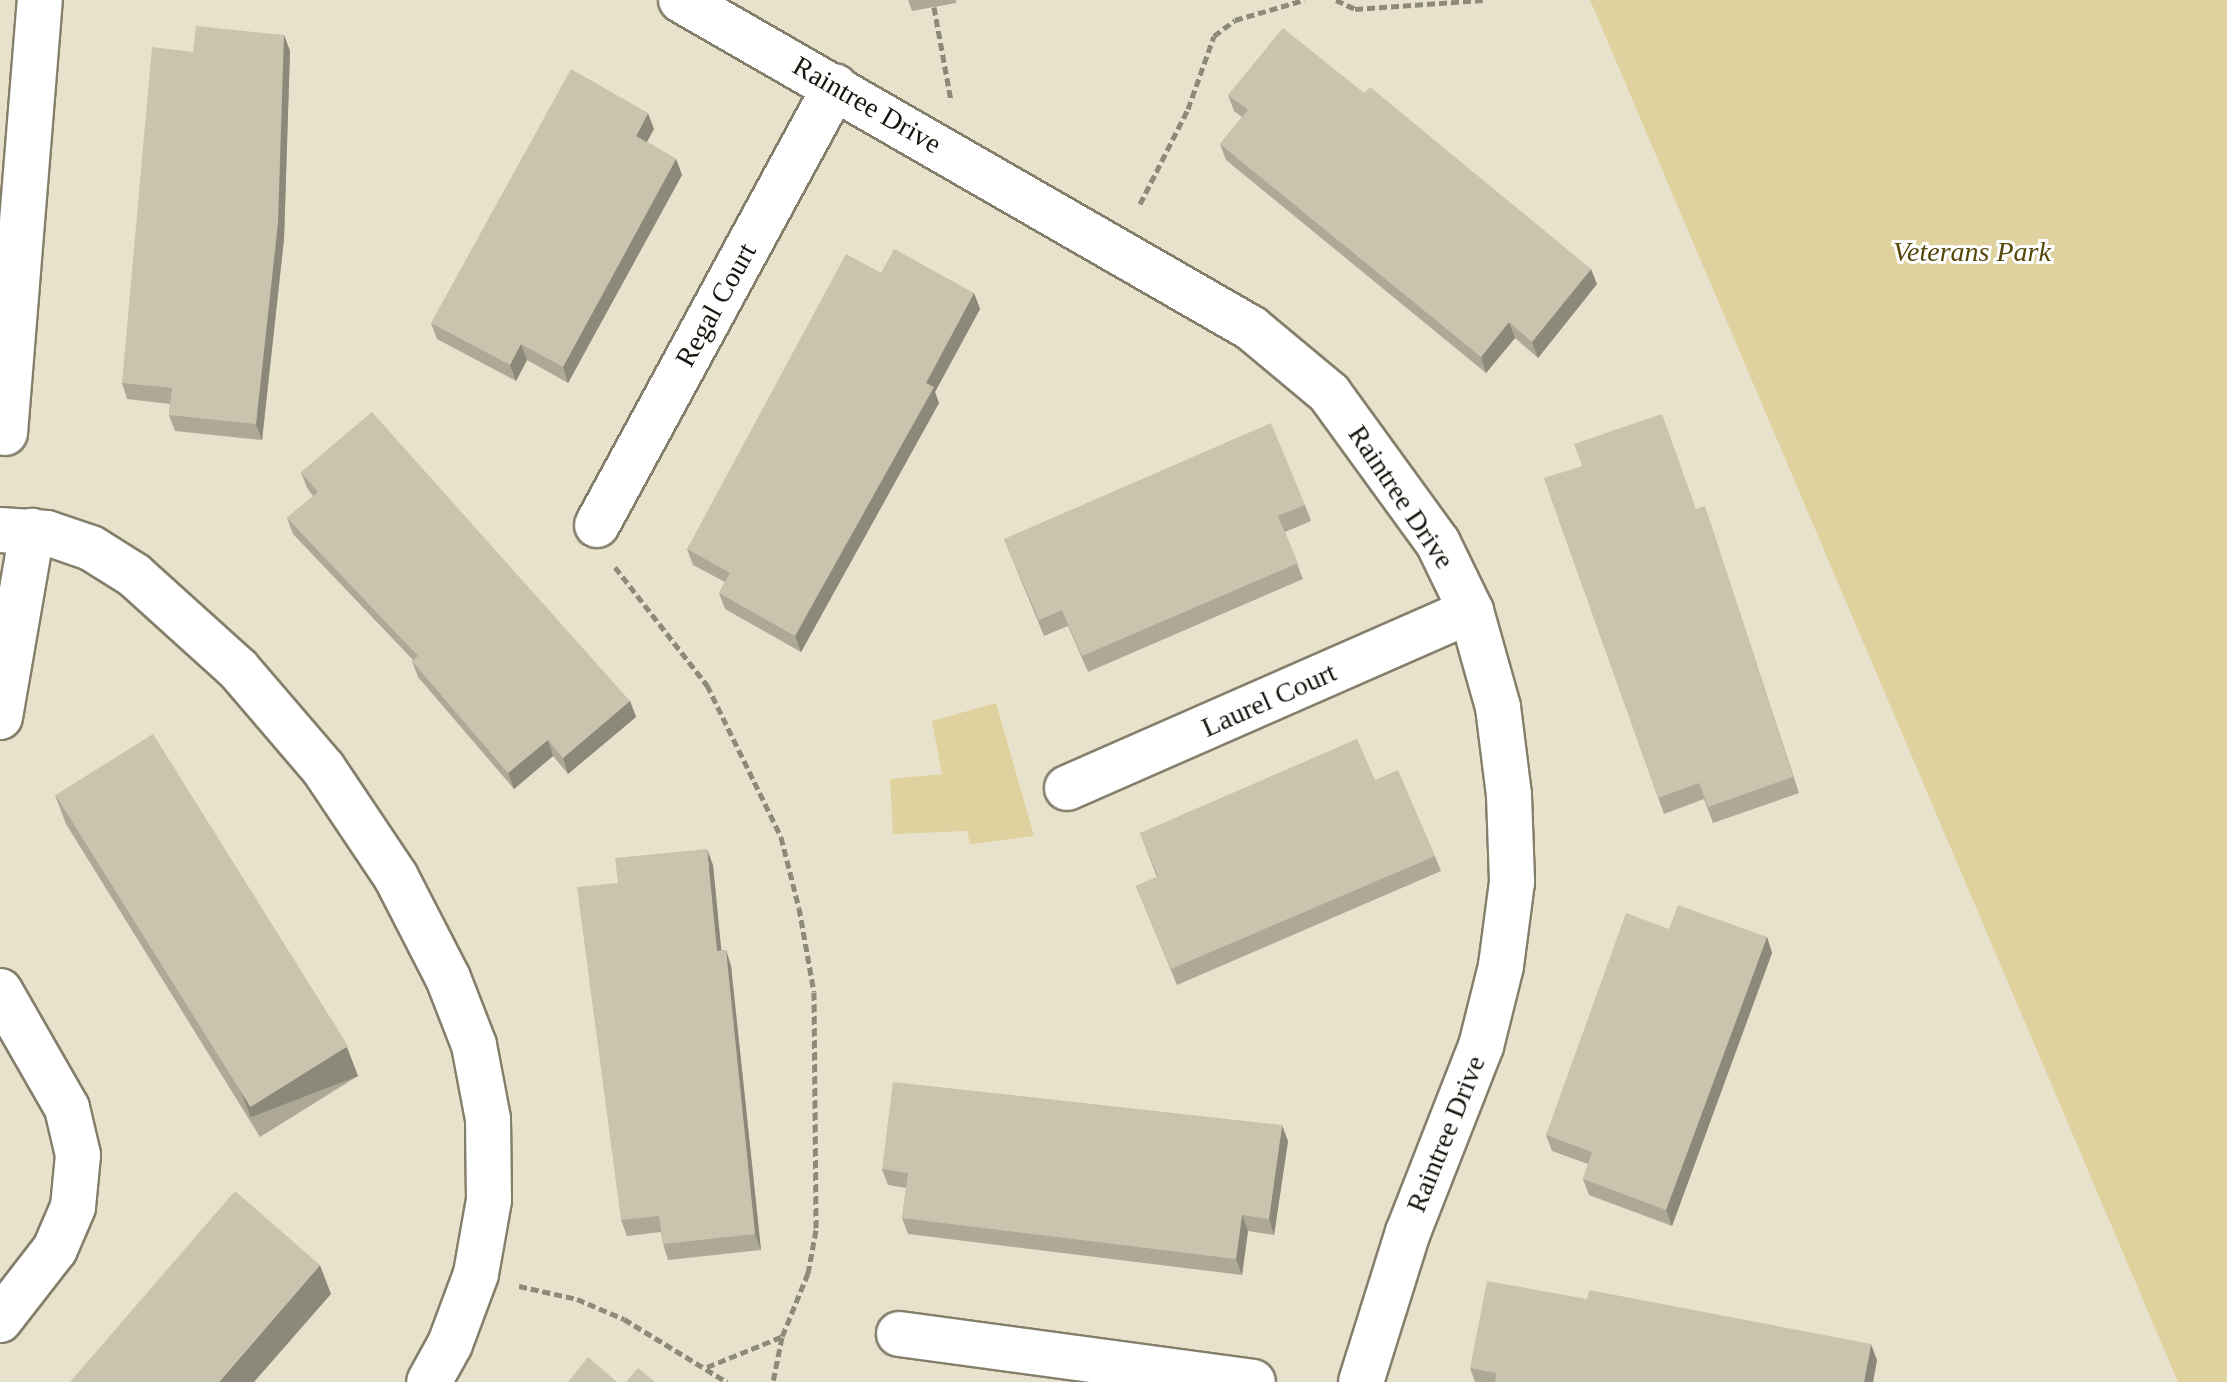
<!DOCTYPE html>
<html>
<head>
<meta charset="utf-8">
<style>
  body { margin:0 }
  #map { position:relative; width:2227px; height:1382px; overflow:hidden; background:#e8e2cc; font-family:"Times New Roman",serif }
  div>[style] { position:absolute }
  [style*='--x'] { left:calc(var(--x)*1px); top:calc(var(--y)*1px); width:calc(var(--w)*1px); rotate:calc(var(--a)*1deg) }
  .green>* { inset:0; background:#dfd29f }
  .path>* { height:5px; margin-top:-2.5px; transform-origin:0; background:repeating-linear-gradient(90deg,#8e8a7a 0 8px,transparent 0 12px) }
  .roads { filter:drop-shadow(2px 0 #847f6a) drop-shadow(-2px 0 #847f6a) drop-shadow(0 2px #847f6a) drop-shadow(0 -2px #847f6a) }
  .minor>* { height:44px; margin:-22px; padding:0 22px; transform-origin:22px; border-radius:22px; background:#fff }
  .wall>* { inset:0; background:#aea996 }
  .shaded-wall>* { inset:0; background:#8d897a; transform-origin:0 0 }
  .building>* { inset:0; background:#cac4ae; transform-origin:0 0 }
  span { translate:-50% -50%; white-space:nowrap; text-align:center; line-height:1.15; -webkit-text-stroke:6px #fff; paint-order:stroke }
  .street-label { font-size:28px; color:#17150d }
  .park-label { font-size:28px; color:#56470a; font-style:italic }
</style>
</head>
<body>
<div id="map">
  <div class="green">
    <i style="clip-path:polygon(1590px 0,2227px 0,2227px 1382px,2178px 1382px)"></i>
    <i style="clip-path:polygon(996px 703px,1034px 836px,970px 844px,967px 831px,893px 834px,890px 779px,942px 774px,932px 721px)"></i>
  </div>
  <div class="path">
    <i style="--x:1336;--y:0;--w:21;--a:25"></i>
    <i style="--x:1355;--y:9;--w:128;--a:-4"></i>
    <i style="--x:934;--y:7;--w:96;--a:79.7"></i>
    <i style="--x:1140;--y:204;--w:106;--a:-63.2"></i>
    <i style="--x:1188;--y:109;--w:77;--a:-70.4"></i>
    <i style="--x:1214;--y:36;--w:26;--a:-37"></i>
    <i style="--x:1235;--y:20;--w:72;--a:-16.2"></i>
    <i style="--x:615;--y:567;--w:150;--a:52.1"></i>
    <i style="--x:707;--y:685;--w:169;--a:64"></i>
    <i style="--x:781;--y:837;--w:73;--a:75.8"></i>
    <i style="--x:799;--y:908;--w:85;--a:79.9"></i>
    <i style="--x:814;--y:992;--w:238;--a:89.5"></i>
    <i style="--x:816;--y:1230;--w:44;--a:100.5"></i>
    <i style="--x:808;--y:1273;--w:69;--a:112.1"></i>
    <i style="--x:782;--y:1337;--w:46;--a:101.3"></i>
    <i style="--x:519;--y:1286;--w:59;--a:12.6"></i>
    <i style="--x:577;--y:1299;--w:51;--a:23.1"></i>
    <i style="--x:624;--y:1319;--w:121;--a:31.5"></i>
    <i style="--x:707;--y:1367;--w:80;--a:-22.1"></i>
  </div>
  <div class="roads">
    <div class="minor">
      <i style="--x:681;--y:0;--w:658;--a:29.92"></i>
      <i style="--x:1251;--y:328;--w:102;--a:39.8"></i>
      <i style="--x:1329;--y:393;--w:185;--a:54"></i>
      <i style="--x:1438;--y:543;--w:76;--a:64.1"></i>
      <i style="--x:1471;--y:611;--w:100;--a:74.3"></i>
      <i style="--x:1498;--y:707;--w:89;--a:82.9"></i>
      <i style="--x:1509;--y:795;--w:87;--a:88"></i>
      <i style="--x:1512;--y:882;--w:85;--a:97.5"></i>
      <i style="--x:1501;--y:966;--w:82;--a:104"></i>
      <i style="--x:1481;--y:1046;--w:200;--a:111.4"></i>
      <i style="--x:1408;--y:1232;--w:157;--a:107.4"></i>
      <i style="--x:5;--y:433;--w:434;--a:-85.4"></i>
      <i style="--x:597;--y:525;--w:499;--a:-61.5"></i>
      <i style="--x:0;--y:530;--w:47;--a:3.7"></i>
      <i style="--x:47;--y:533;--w:46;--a:18.8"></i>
      <i style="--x:91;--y:548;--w:51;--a:32.1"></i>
      <i style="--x:134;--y:575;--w:140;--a:42.1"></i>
      <i style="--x:238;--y:669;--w:130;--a:49.4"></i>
      <i style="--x:323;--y:768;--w:131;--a:56.2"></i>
      <i style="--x:396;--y:877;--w:114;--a:62.8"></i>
      <i style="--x:448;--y:978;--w:72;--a:68.8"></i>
      <i style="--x:474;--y:1045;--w:75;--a:79.3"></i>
      <i style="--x:488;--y:1119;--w:81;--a:89.3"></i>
      <i style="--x:489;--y:1200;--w:75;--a:100"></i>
      <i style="--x:476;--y:1274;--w:75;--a:110.4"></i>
      <i style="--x:450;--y:1344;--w:43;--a:118.9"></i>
      <i style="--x:0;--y:717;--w:189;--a:-80.2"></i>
      <i style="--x:1067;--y:788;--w:441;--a:-23.7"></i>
      <i style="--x:0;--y:991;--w:135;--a:60.2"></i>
      <i style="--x:67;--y:1108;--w:48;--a:76.8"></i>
      <i style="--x:78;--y:1155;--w:52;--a:95.5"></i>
      <i style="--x:73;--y:1207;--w:46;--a:113.2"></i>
      <i style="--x:55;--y:1249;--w:90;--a:127.8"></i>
      <i style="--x:899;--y:1334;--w:357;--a:7.7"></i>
    </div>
  </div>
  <div class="wall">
    <i style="clip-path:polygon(908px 0,956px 0,956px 3px,912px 11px)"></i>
    <i style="clip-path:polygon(284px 35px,290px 51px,284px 239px,262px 440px,175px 431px,169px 415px,170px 404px,127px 399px,122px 383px,193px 52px)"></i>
    <i style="clip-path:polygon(1228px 95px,1597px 284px,1538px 358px,1515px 338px,1486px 373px,1226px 160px,1220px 144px,1242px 117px,1234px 111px)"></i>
    <i style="clip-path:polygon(654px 129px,647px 142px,676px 159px,682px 175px,568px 383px,527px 360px,516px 381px,437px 339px,431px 323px)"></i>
    <i style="clip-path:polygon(881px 273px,974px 293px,980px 309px,935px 392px,939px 403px,801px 652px,725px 609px,719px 593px,725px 582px,693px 565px,687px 549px)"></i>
    <i style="clip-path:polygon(301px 472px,630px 701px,636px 717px,568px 774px,553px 756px,514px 789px,418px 677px,412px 661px,413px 660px,293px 534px,287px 518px,313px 496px,307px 488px)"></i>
    <i style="clip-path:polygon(1544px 478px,1696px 509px,1710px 522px,1799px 793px,1713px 823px,1704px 799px,1664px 814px)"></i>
    <i style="clip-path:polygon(1305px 505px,1311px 521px,1285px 532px,1303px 579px,1088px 672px,1068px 626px,1044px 636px,1004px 539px)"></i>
    <i style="clip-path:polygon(1375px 780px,1435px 856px,1441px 871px,1177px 985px,1136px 886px,1157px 877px,1140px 833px)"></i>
    <i style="clip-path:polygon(55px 795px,358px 1076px,260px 1137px,66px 824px)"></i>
    <i style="clip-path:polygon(713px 865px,721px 950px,726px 950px,731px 966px,761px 1250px,668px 1260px,663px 1244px,661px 1232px,627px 1236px,621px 1220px,618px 883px)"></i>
    <i style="clip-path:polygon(1669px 929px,1767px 937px,1772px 953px,1672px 1226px,1589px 1195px,1583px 1179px,1588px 1164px,1552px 1151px,1546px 1135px)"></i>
    <i style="clip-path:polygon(1288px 1141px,1274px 1235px,1248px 1231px,1242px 1275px,908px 1234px,902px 1218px,906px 1188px,888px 1185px,882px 1169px)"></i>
    <i style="clip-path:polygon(1877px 1360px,1873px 1382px,1475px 1382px,1470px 1368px)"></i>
  </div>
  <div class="shaded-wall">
    <i style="clip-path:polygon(284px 35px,290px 51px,284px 239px,262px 440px,256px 424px)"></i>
    <i style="clip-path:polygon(648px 113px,654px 129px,641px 152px,636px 136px)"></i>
    <i style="clip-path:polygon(676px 159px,682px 175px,568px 383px,563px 367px)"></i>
    <i style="clip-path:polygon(1591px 269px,1597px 284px,1538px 358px,1532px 342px)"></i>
    <i style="clip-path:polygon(974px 293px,980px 309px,935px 392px,939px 403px,801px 652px,795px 636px,926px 383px)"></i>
    <i style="clip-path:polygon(1509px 322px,1515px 338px,1486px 373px,1481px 357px)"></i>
    <i style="clip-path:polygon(521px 344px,527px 360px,516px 381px,510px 365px)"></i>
    <i style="clip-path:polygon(630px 701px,636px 717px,568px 774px,563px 758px)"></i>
    <i style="clip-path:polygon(548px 740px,553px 756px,514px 789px,508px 773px)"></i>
    <i style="clip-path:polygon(707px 849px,713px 865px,723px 967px,717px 951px)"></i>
    <i style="clip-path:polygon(1767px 937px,1772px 953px,1672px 1226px,1666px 1210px)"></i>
    <i style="clip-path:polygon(726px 950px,731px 966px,761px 1250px,755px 1234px)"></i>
    <i style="left:347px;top:1047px;width:31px;height:115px;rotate:69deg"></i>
    <i style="clip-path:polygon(1282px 1125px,1288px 1141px,1274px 1235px,1269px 1219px)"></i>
    <i style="clip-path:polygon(1242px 1215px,1248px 1231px,1242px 1275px,1236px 1259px)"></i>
    <i style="clip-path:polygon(320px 1265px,331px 1294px,254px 1382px,219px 1382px)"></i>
    <i style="clip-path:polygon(1871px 1344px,1877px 1360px,1873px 1382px,1864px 1382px)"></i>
  </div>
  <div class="building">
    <i style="clip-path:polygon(196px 26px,284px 35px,278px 223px,256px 424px,169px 415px,172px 388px,122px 383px,152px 47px,193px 52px)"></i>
    <i style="clip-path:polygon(1283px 28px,1364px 93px,1370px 87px,1591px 269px,1532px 342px,1509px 322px,1481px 357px,1220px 144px,1248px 110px,1228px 95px)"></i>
    <i style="clip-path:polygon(571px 69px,648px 113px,636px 136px,676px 159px,563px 367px,521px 344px,510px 365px,431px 323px)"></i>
    <i style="clip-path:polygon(894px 249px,974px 293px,926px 383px,934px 387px,795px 636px,719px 593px,730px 573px,687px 549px,846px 254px,881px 273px)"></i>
    <i style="clip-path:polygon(372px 412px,630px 701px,563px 758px,548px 740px,508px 773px,412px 661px,418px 656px,287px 518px,318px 492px,301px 472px)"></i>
    <i style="clip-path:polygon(1662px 414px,1696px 509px,1705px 506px,1793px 777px,1708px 807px,1699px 783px,1658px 798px,1544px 478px,1582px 466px,1574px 444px)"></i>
    <i style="clip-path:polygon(1271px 423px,1305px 505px,1278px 516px,1298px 563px,1082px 656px,1062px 610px,1039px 620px,1004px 539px)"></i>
    <i style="left:153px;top:734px;width:368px;height:115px;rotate:58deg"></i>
    <i style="clip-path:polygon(1357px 739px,1375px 780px,1398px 770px,1435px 856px,1171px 969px,1136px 886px,1158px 876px,1140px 833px)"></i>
    <i style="clip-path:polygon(707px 849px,717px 951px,726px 950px,755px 1234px,663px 1244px,659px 1216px,621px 1220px,577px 887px,618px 883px,615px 858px)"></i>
    <i style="clip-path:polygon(1678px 905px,1767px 937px,1666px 1210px,1583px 1179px,1592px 1152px,1546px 1135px,1626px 913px,1669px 929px)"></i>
    <i style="clip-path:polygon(893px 1082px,1282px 1125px,1269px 1219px,1242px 1215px,1236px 1259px,902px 1218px,908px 1173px,882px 1169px)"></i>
    <i style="clip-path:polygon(235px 1191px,320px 1265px,219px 1382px,70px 1382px)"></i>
    <i style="clip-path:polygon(1487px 1281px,1587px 1299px,1589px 1290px,1871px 1344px,1864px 1382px,1495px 1382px,1496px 1373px,1470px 1368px)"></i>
    <i style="clip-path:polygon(588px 1357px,617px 1382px,568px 1382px)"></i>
    <i style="clip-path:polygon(638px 1368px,655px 1382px,626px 1382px)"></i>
  </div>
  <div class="street-label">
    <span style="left:867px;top:105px;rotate:30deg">Raintree Drive</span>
    <span style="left:716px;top:305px;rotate:-61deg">Regal Court</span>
    <span style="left:1401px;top:497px;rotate:56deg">Raintree Drive</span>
    <span style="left:1269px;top:700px;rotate:-24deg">Laurel Court</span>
    <span style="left:1446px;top:1134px;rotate:-68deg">Raintree Drive</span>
  </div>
  <div class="park-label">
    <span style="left:1972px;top:252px">Veterans Park</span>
  </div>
</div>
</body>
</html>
